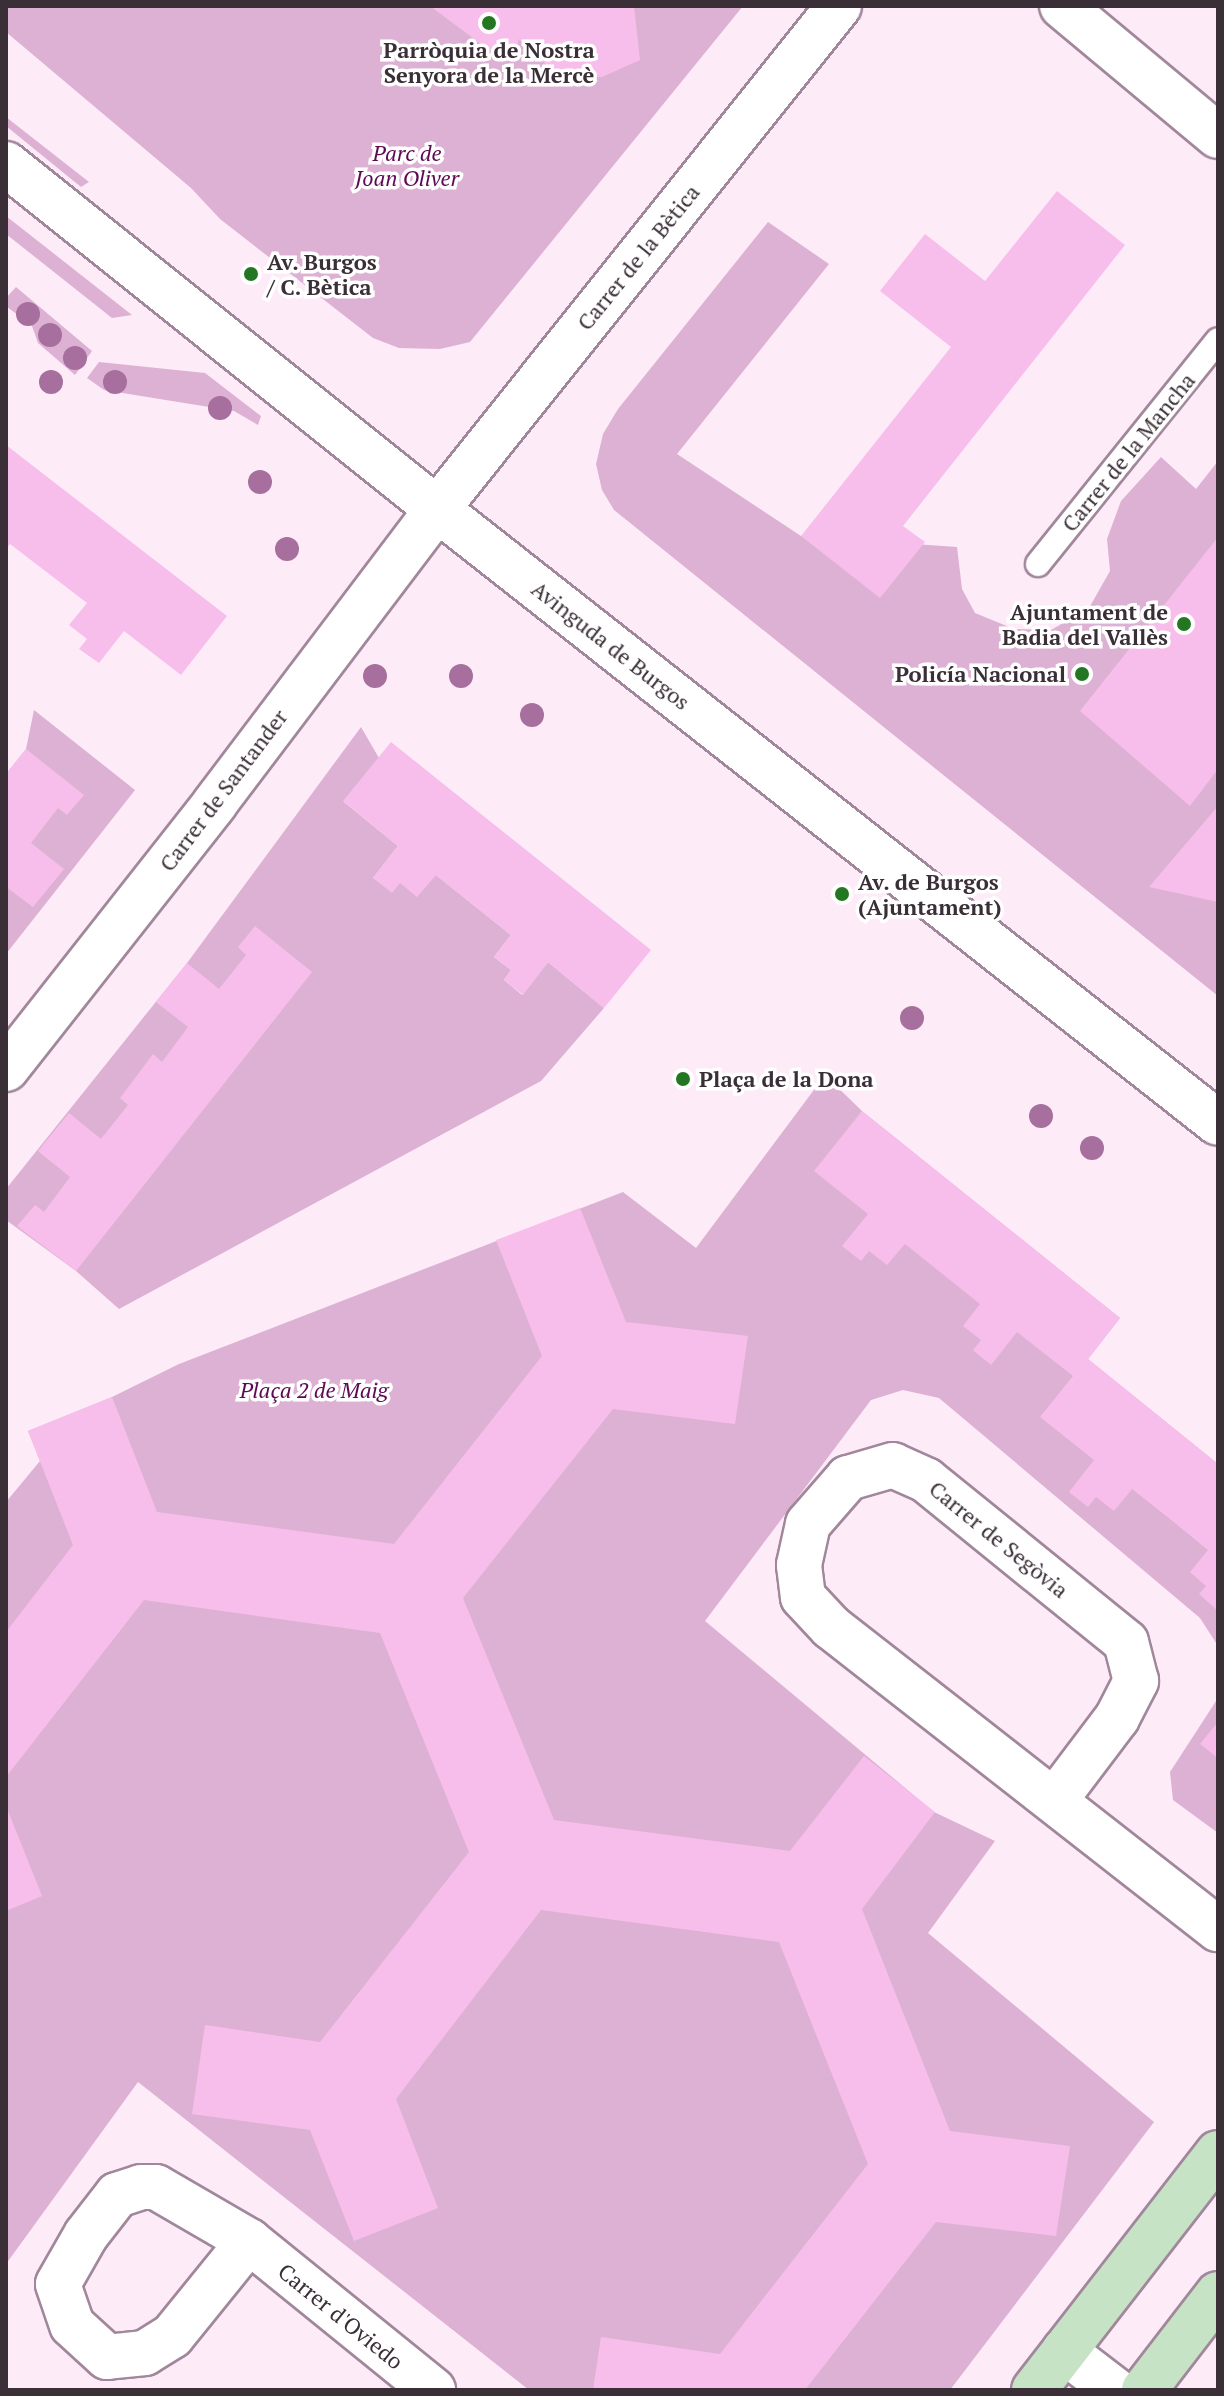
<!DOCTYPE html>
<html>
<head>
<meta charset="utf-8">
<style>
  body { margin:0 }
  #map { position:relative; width:1224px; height:2396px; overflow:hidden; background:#fdebf8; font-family:"PT Serif",serif }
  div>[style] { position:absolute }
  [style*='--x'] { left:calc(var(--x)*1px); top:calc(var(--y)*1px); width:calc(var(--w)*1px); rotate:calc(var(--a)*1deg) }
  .green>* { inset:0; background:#ddb1d3 }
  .building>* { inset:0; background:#f8beeb }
  .roads { filter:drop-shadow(2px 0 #a1879b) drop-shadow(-2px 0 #a1879b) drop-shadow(0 2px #a1879b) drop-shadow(0 -2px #a1879b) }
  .lane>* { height:24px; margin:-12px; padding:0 12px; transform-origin:12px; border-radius:12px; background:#fff }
  .street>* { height:44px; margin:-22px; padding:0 22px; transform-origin:22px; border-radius:22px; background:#fff }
  .secondary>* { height:44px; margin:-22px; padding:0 22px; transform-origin:22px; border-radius:22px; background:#c6e3c5 }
  .trees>* { width:24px; height:24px; margin:-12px; border-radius:50%; background:#a66f9d }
  .dots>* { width:22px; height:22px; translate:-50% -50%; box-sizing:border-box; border:4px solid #fff; border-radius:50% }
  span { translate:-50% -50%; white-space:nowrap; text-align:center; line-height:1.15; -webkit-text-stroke:7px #fff; paint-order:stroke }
  .poi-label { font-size:22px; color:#3a2f37; font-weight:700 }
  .left { translate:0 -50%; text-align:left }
  .right { translate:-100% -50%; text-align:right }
  .park-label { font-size:22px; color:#5e0953; font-style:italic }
  .street-label { font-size:22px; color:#3a2f37 }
  .frame { position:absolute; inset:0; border:8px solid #3a2f37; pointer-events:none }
</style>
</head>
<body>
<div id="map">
  <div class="green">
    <i style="clip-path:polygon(6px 6px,743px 6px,470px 342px,440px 349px,399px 348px,373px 338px,220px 219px,191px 188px,6px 32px)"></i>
    <i style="clip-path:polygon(6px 117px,89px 182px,81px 187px,6px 126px)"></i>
    <i style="clip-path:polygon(6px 216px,132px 315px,112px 318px,6px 234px)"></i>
    <i style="clip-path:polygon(768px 222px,829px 264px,677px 454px,801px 536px,957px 547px,962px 589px,975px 613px,1014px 629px,1051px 630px,1089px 608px,1110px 571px,1107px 539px,1121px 501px,1161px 457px,1196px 489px,1218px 461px,1218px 996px,614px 510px,602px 490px,596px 464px,603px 434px,618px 409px)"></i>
    <i style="clip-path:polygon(16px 287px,92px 351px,75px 375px,38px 343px,32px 326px,6px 306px,6px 298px)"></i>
    <i style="clip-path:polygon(99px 362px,205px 373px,261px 416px,258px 425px,234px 411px,104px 390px,87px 378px)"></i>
    <i style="clip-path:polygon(34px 710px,135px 790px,6px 954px,6px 774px,26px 749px)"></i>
    <i style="clip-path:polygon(361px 727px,379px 758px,344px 802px,398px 846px,373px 878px,400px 883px,436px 875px,511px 935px,494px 957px,511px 970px,504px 980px,522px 995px,548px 962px,604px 1008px,541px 1081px,119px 1309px,76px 1271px,6px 1220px,6px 1189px,187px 963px)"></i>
    <i style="clip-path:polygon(825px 1075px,862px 1111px,1120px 1318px,1088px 1359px,1218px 1464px,1218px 1646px,1200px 1618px,939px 1398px,903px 1390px,871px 1400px,705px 1621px,934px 1812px,995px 1841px,928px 1933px,1154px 2122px,950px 2390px,529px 2390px,138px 2082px,6px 2264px,6px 1502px,40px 1461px,28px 1431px,112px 1397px,179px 1364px,623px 1192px,696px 1248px)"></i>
    <i style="clip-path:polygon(1218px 1698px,1218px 1833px,1173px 1800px,1170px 1772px)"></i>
  </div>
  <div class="building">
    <i style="clip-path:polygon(430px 6px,634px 6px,640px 60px,602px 77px,556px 74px,519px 39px,515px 52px,489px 50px)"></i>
    <i style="clip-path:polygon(1057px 191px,1125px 245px,903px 526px,925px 542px,880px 598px,801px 536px,951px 347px,880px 291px,925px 234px,985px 281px)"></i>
    <i style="clip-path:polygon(6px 445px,227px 616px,181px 675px,124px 631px,99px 663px,79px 649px,87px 639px,69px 625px,87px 603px,10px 544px,6px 549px)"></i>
    <i style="clip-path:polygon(1218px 537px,1218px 769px,1190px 806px,1080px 711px)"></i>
    <i style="clip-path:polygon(391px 742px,651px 950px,604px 1008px,548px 962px,523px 995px,504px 980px,511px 970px,494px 957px,511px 935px,436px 875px,417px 897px,400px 883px,392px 893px,373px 878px,398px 846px,343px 801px)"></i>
    <i style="clip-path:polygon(26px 749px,84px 795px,67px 815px,58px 808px,31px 843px,64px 869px,33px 907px,6px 887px,6px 774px)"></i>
    <i style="clip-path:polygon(1218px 806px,1218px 902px,1149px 887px)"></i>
    <i style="clip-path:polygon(255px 926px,312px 972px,76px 1271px,17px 1226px,35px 1205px,44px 1212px,70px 1177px,38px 1151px,69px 1113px,101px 1139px,128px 1105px,120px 1098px,153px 1054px,162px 1062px,188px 1027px,156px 1002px,187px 963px,219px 989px,246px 955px,238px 947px)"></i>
    <i style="clip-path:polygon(862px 1111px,1120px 1318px,1088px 1359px,1218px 1464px,1218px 1611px,1199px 1594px,1206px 1586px,1190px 1572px,1208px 1550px,1170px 1519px,1132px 1489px,1114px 1511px,1096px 1497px,1088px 1507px,1069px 1492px,1094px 1460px,1040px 1417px,1073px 1376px,1017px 1332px,991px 1365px,973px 1350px,981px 1340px,963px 1326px,980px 1304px,905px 1244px,887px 1265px,869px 1251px,861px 1261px,842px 1246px,868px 1214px,814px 1171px)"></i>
    <i style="clip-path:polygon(580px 1208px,626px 1322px,748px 1336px,735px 1424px,613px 1409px,463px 1598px,554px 1820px,790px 1851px,864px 1756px,935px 1812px,862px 1909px,950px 2131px,1070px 2146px,1056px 2236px,936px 2222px,805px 2390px,593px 2390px,601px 2337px,720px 2354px,868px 2164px,779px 1942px,541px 1910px,396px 2099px,438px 2208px,354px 2241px,310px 2130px,192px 2114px,205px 2025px,320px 2042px,469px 1852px,380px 1633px,144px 1600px,6px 1777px,6px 1632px,73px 1545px,28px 1431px,112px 1397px,157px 1512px,394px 1544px,542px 1356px,496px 1240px)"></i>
    <i style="clip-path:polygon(1218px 1722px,1218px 1758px,1200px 1744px)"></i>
    <i style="clip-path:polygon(6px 1806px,42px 1896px,6px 1911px)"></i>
  </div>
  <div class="roads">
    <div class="lane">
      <i style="--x:1038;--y:564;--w:287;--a:-51.2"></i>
    </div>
    <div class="street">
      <i style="--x:1062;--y:6;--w:203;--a:39.8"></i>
      <i style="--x:6;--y:164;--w:552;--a:38.68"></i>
      <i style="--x:437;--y:509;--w:993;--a:38.17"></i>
      <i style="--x:6;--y:1069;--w:338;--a:-51.8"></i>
      <i style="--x:215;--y:803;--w:368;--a:-52.9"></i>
      <i style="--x:437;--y:509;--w:644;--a:-51.37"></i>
      <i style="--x:1055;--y:1800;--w:103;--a:-52.9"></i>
      <i style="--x:1117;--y:1718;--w:42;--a:-62.8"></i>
      <i style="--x:1136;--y:1681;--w:40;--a:-104.4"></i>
      <i style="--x:1126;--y:1642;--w:257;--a:-141"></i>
      <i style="--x:926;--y:1480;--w:36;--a:-156"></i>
      <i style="--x:893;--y:1465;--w:47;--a:163.9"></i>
      <i style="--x:848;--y:1478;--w:61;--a:131"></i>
      <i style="--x:808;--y:1524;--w:42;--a:102.4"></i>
      <i style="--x:799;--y:1565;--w:32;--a:83"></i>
      <i style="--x:803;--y:1597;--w:41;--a:47"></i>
      <i style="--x:831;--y:1627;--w:491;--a:38"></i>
      <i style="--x:249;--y:2241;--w:122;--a:129"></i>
      <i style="--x:172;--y:2336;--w:32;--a:148"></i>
      <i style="--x:145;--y:2353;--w:38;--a:174"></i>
      <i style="--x:107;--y:2357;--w:47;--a:-137.6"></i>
      <i style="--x:72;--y:2325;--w:43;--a:-108.9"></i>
      <i style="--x:58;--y:2284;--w:56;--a:-60.3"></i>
      <i style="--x:86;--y:2235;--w:51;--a:-52.2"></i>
      <i style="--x:117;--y:2195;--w:25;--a:-18"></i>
      <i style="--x:141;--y:2187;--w:15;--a:0"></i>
      <i style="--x:156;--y:2187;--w:108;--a:30.1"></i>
      <i style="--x:249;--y:2241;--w:237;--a:39"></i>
      <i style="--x:1064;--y:2351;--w:64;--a:37.4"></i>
    </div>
    <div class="secondary">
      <i style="--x:1034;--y:2390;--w:300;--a:-52.2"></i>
      <i style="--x:1144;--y:2390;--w:121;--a:-52.4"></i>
    </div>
  </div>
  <div class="trees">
    <i style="left:28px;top:314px"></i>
    <i style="left:50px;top:335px"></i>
    <i style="left:75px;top:358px"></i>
    <i style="left:51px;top:382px"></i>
    <i style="left:115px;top:382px"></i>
    <i style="left:220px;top:408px"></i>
    <i style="left:260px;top:482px"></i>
    <i style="left:287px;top:549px"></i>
    <i style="left:375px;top:676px"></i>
    <i style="left:461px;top:676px"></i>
    <i style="left:532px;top:715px"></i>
    <i style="left:912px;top:1018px"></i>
    <i style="left:1041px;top:1116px"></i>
    <i style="left:1092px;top:1148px"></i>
  </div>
  <div class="dots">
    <i style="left:489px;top:23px;background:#247722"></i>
    <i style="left:251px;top:274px;background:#247722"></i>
    <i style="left:1184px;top:624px;background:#247722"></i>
    <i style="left:1082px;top:674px;background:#247722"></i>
    <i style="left:842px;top:894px;background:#247722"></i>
    <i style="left:683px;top:1079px;background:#247722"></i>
  </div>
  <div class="poi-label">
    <span style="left:489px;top:62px">Parròquia de Nostra<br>Senyora de la Mercè</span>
    <span class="left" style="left:267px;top:274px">Av. Burgos<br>/ C. Bètica</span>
    <span class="right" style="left:1168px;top:624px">Ajuntament de<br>Badia del Vallès</span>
    <span class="right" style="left:1066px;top:674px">Policía Nacional</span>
    <span class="left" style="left:858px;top:894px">Av. de Burgos<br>(Ajuntament)</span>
    <span class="left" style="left:699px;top:1079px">Plaça de la Dona</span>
  </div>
  <div class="park-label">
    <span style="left:407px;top:165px">Parc de<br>Joan Oliver</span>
    <span style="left:314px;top:1390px">Plaça 2 de Maig</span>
  </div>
  <div class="street-label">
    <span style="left:638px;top:257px;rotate:-51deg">Carrer de la Bètica</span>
    <span style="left:1128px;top:452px;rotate:-51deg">Carrer de la Mancha</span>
    <span style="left:611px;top:645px;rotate:38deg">Avinguda de Burgos</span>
    <span style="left:223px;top:790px;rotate:-53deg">Carrer de Santander</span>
    <span style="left:999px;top:1539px;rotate:39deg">Carrer de Segòvia</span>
    <span style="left:341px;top:2316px;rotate:39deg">Carrer d'Oviedo</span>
  </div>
  <div class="frame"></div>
</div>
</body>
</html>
